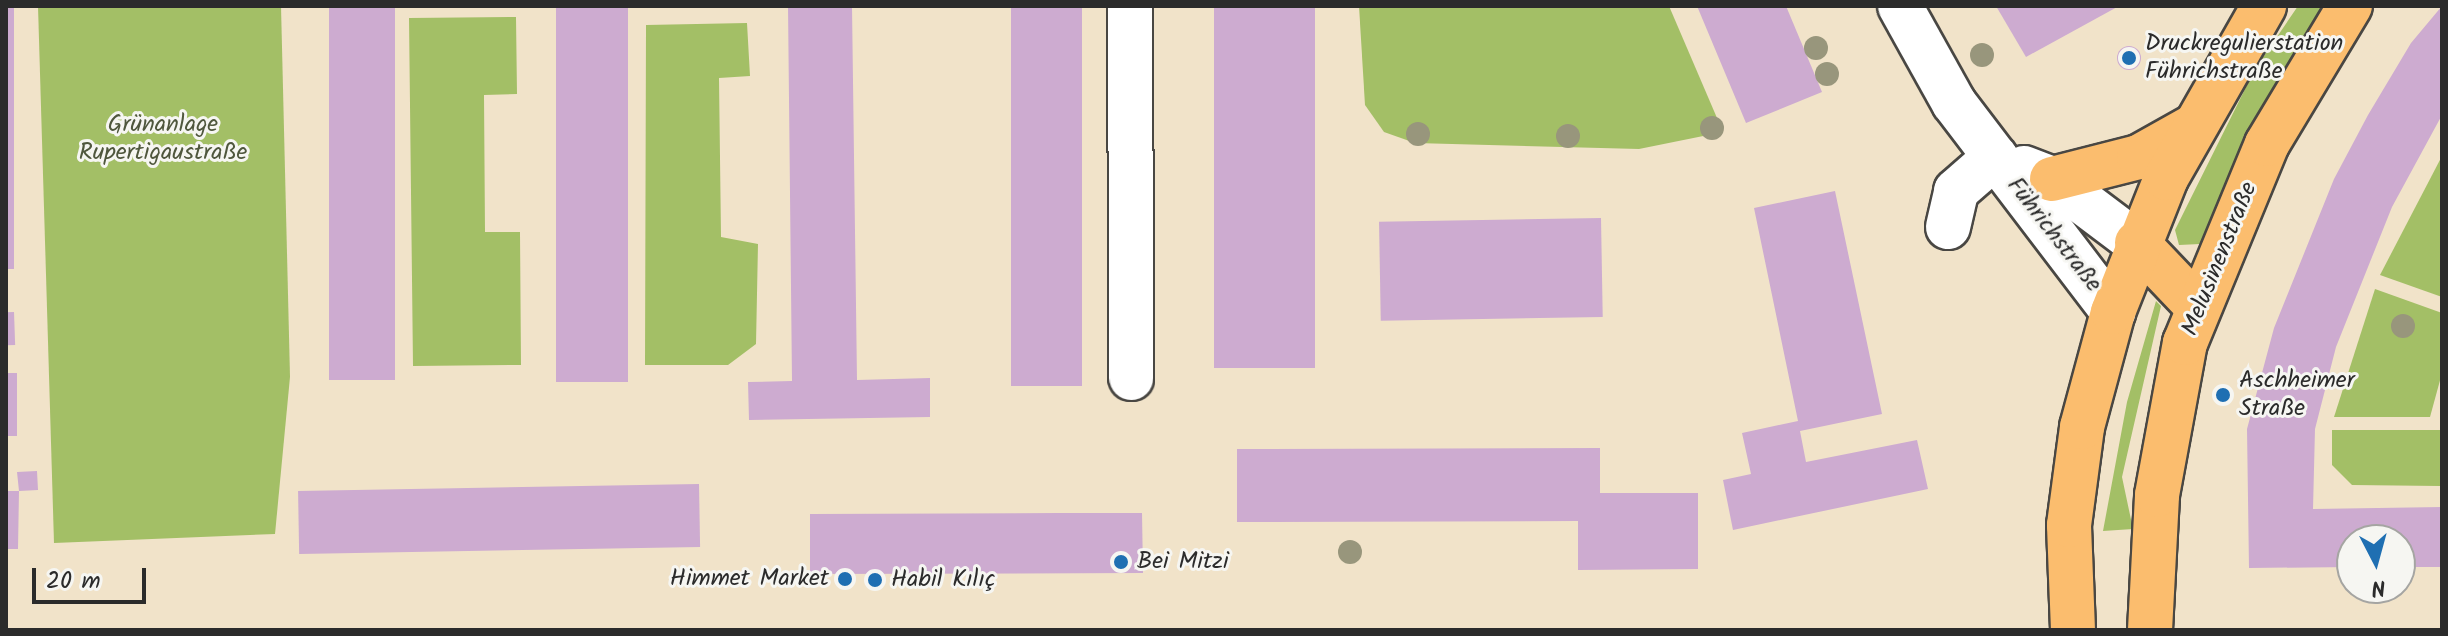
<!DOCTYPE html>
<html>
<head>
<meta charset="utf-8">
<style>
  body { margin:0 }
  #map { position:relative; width:2448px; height:636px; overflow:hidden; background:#f1e3c9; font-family:Kalam,sans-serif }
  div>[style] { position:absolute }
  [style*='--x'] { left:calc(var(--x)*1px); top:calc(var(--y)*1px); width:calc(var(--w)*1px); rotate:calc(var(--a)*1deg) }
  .green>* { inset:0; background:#a3bf66 }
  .building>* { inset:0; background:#cdabd0; transform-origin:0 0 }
  .round { border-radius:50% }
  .roads { filter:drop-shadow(2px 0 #494743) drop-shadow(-2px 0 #494743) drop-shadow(0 2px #494743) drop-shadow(0 -2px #494743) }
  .minor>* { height:44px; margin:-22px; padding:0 22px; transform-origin:22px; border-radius:22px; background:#fff }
  .major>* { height:44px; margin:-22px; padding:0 22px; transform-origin:22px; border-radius:22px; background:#fbbd6e }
  .trees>* { width:24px; height:24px; margin:-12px; border-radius:50%; background:#98967c }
  .dots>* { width:22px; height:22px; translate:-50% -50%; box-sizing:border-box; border:4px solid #f6f6f2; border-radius:50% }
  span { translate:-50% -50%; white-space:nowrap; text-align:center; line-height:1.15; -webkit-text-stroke:6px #f6f6f2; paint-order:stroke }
  .poi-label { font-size:24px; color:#2b2b2b }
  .left { translate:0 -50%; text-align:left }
  .right { translate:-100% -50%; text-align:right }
  .park-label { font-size:24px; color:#4f573d }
  .street-label { font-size:24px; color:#2b2b2b }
  .frame { position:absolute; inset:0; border:8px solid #2b2b2b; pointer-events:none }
  .north { position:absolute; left:2336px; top:524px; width:80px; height:80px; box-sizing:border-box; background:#f6f6f2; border:2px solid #a5a5a2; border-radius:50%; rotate:174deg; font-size:22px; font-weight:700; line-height:32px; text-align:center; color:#2b2b2b }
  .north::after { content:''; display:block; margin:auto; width:28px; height:36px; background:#1f6fb2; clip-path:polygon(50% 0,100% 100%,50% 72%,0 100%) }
  .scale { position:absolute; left:32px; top:568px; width:114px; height:36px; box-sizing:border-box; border:4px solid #2b2b2b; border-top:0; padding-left:10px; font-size:24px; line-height:28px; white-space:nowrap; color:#2b2b2b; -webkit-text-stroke:6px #f6f6f2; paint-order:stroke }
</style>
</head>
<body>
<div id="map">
  <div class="green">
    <i style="clip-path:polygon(38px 6px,281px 6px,290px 377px,275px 534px,54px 543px)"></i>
    <i style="clip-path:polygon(1359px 6px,1669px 6px,1723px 132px,1639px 149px,1415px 143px,1384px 132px,1365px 105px)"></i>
    <i style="clip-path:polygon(2298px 6px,2328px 6px,2278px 80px,2200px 244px,2179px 245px,2175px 230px,2255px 69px)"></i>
    <i style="clip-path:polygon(516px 17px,517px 94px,484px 95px,485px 232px,520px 232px,521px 365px,413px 366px,409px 18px)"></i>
    <i style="clip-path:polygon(747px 23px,750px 76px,719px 78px,721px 237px,758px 244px,756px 344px,728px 365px,645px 365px,646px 25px)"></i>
    <i style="clip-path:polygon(2442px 156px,2442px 297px,2380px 275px)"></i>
    <i style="clip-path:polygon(2375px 289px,2442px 313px,2442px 373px,2430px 417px,2334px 417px)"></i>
    <i style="clip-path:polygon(2156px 301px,2161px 306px,2122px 477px,2133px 529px,2103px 531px,2127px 402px)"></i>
    <i style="clip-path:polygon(2332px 430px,2440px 430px,2440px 486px,2352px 485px,2332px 465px)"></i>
  </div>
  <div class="building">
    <i style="left:6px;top:6px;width:8px;height:263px"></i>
    <i style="left:329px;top:6px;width:66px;height:374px"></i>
    <i style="left:556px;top:6px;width:72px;height:376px"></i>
    <i style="clip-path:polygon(788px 6px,852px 6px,857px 380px,930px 378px,930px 417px,749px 420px,748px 382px,792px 381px)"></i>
    <i style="left:1011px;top:6px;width:71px;height:380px"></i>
    <i style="left:1214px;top:6px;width:101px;height:362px"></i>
    <i style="clip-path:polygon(1697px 6px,1786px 6px,1822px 92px,1746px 123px)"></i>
    <i style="clip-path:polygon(1996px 6px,2119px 6px,2026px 57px)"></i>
    <i style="clip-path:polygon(2442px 6px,2442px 115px,2392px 207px,2336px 347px,2315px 429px,2313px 509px,2442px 507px,2442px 567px,2400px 567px,2400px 540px,2352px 540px,2352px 567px,2249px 568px,2247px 429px,2274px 328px,2334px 179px,2368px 115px,2411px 43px)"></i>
    <i class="round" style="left:2117px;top:46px;width:24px;height:24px"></i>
    <i style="clip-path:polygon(1835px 191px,1882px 414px,1800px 431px,1806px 462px,1917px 440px,1928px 489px,1733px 530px,1723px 480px,1751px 474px,1742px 433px,1798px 421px,1754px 208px)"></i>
    <i style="left:1601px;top:218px;width:99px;height:222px;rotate:89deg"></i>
    <i style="left:14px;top:312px;width:33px;height:8px;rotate:88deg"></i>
    <i style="left:6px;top:373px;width:11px;height:63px"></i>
    <i style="clip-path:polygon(1600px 448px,1600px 493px,1698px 493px,1698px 569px,1578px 570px,1578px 521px,1237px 522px,1237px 449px)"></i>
    <i style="clip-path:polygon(37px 471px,38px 490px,19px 491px,18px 549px,6px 549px,6px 491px,19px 491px,17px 472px)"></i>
    <i style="left:699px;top:484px;width:63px;height:401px;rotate:89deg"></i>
    <i style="clip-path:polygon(1059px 513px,1142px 513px,1143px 573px,810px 574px,810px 514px)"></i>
  </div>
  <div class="roads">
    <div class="minor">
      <i style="--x:1130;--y:6;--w:372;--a:89.8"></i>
      <i style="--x:1900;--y:6;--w:111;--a:60.9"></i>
      <i style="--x:1954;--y:103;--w:263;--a:52.7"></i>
      <i style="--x:2024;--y:168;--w:30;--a:21"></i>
      <i style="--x:2052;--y:179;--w:106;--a:37"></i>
      <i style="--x:1948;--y:227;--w:37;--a:-77"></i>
      <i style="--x:1956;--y:191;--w:52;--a:-41.1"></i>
    </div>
    <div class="major">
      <i style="--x:2052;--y:179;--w:90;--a:-14.2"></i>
      <i style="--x:2139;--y:157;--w:63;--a:-29.4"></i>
      <i style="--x:2137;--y:243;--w:88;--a:46.4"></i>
      <i style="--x:2073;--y:630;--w:105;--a:-92.2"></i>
      <i style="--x:2069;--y:525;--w:99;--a:-82.4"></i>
      <i style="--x:2082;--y:427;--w:119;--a:-74.9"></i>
      <i style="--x:2113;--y:312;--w:144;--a:-68.4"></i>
      <i style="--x:2166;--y:178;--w:198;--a:-60.3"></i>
      <i style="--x:2150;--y:630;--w:135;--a:-87"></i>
      <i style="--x:2157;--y:495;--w:155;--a:-79.6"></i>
      <i style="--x:2185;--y:343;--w:215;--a:-67.6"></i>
      <i style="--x:2267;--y:144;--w:161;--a:-59"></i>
    </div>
  </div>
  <div class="trees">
    <i style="left:1816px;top:48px"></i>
    <i style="left:1982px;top:55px"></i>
    <i style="left:1827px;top:74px"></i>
    <i style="left:1712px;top:128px"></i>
    <i style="left:1418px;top:134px"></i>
    <i style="left:1568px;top:136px"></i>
    <i style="left:2403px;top:326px"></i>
    <i style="left:1350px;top:552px"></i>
  </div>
  <div class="dots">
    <i style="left:2129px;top:58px;background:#1f6fb2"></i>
    <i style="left:2223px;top:395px;background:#1f6fb2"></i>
    <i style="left:1121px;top:562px;background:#1f6fb2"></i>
    <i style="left:845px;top:579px;background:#1f6fb2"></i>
    <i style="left:875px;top:580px;background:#1f6fb2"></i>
  </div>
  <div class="poi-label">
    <span class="left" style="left:2145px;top:58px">Druckregulierstation<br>Führichstraße</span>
    <span class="left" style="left:2239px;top:395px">Aschheimer<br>Straße</span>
    <span class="left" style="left:1137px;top:562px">Bei Mitzi</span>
    <span class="right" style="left:829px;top:579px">Himmet Market</span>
    <span class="left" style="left:891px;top:580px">Habil Kılıç</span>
  </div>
  <div class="park-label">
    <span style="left:163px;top:139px">Grünanlage<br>Rupertigaustraße</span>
  </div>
  <div class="street-label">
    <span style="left:2054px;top:235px;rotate:52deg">Führichstraße</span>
    <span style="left:2220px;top:259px;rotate:-68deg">Melusinenstraße</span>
  </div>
  <div class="frame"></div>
  <div class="north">N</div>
  <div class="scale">20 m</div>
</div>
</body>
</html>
